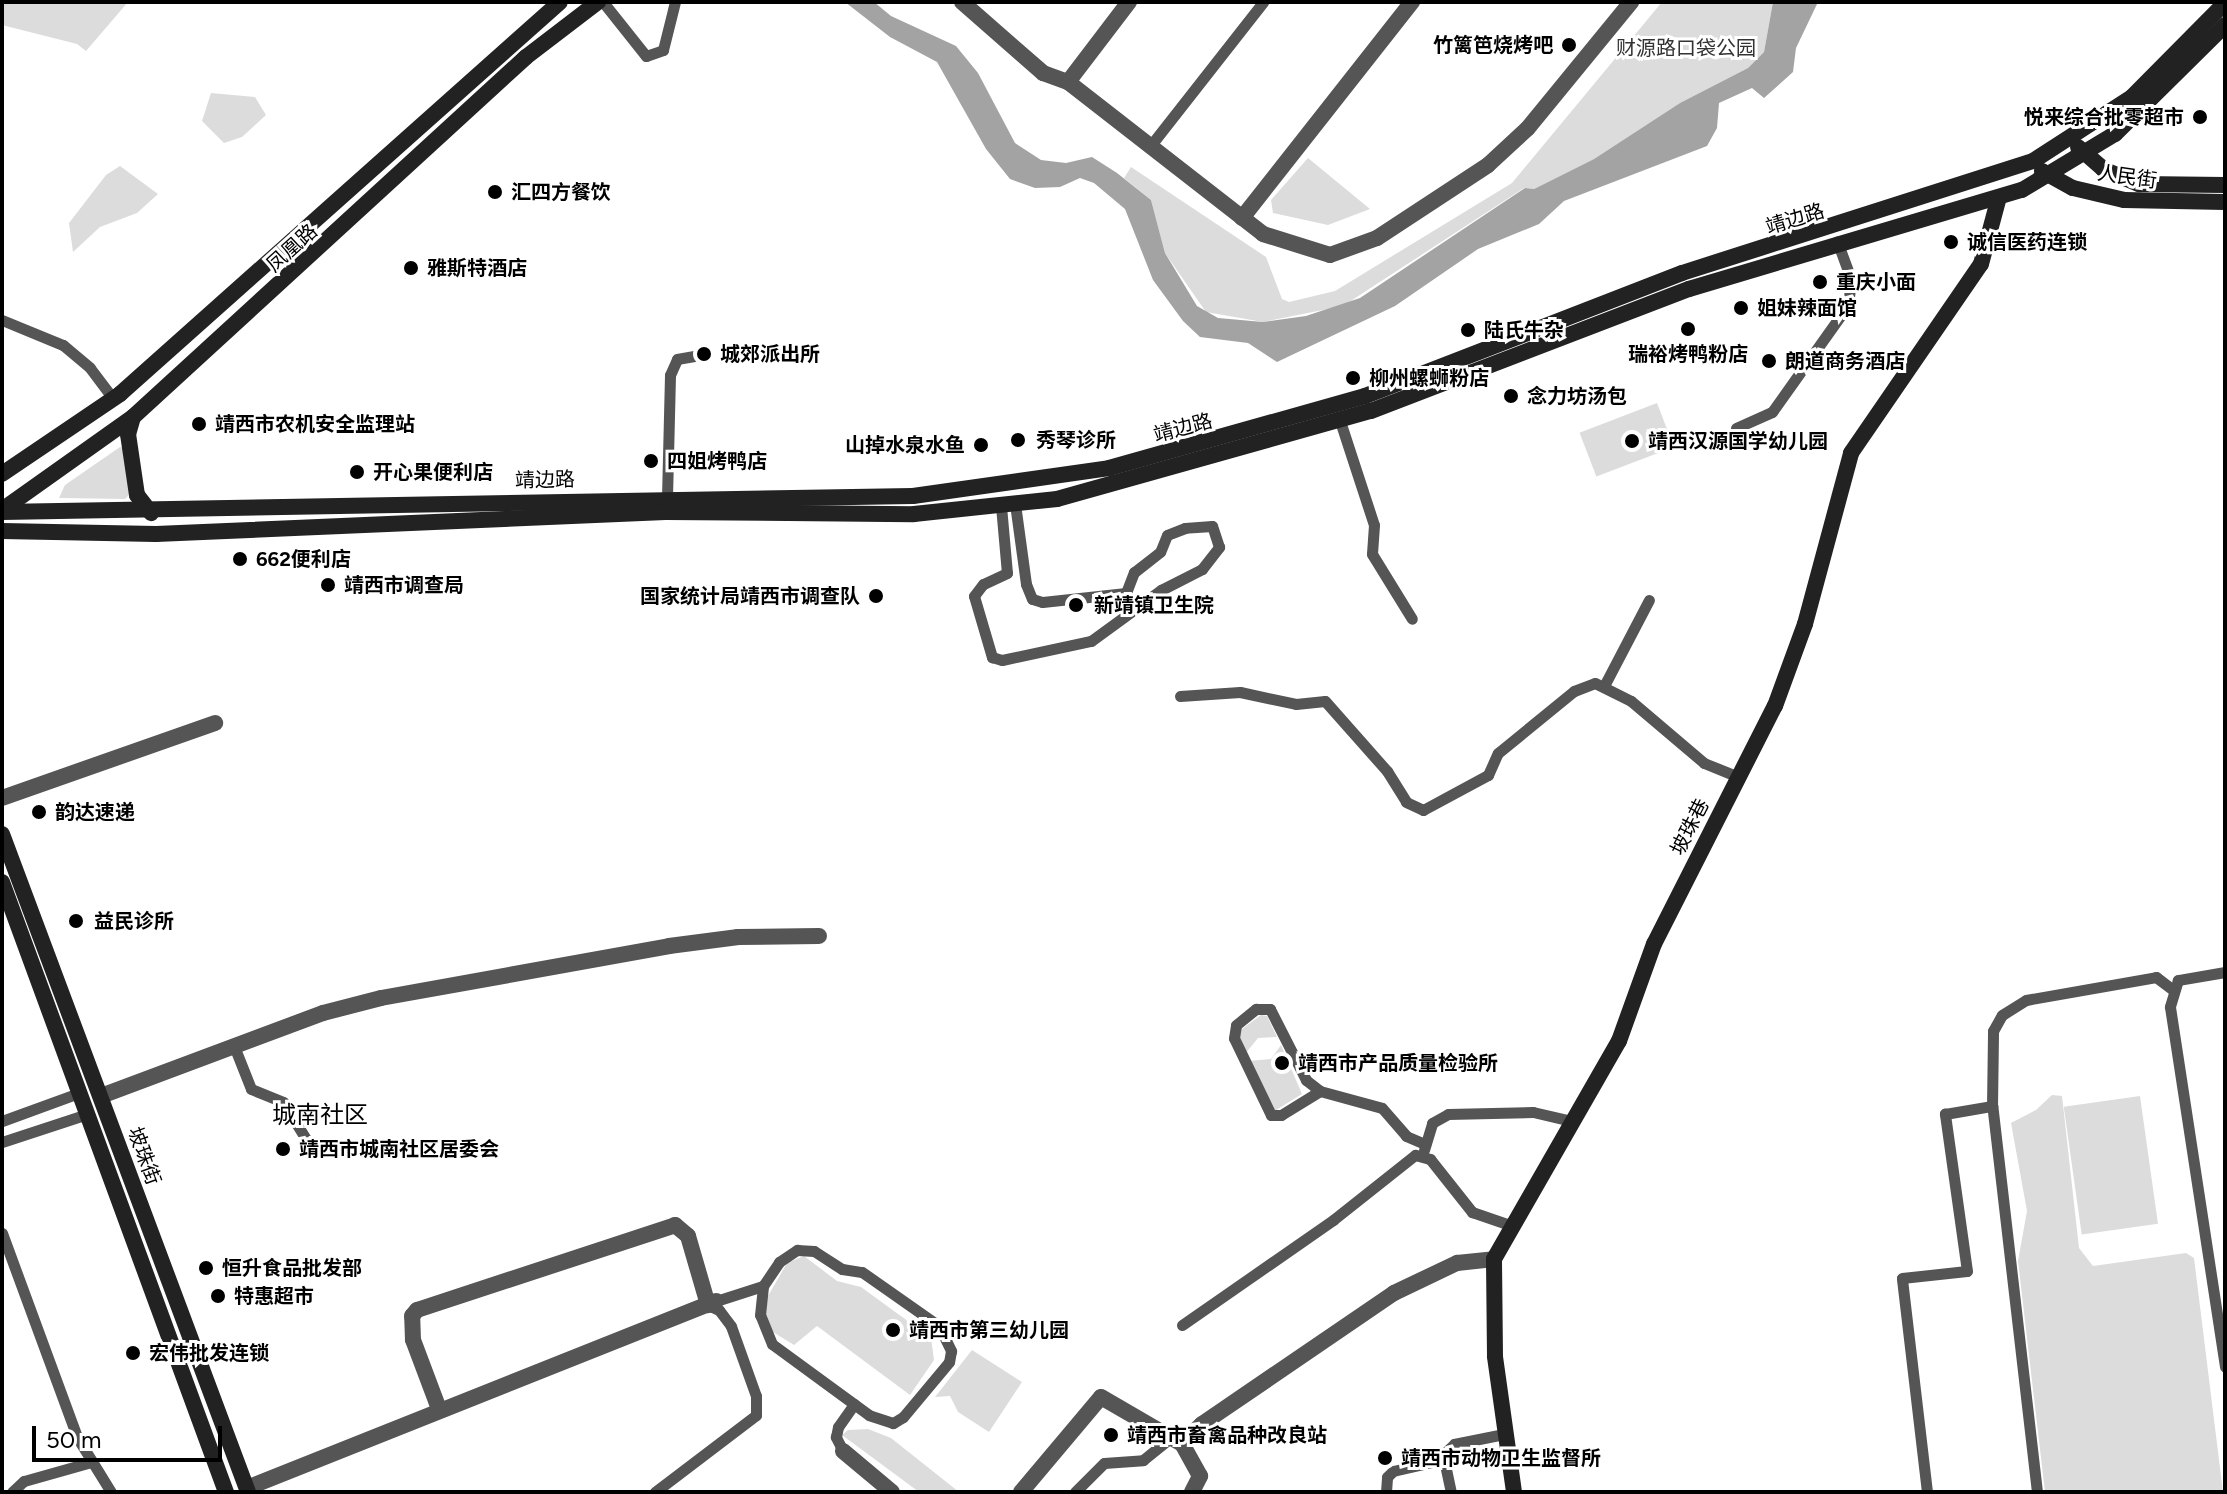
<!DOCTYPE html>
<html>
<head>
<meta charset="utf-8">
<style>
  body { margin:0 }
  #map { position:relative; width:2227px; height:1494px; overflow:hidden; background:#fff; font-family:Figtree,"Noto Sans SC",sans-serif }
  div>[style] { position:absolute }
  [style*='--x'] { left:calc(var(--x)*1px); top:calc(var(--y)*1px); width:calc(var(--w)*1px); rotate:calc(var(--a)*1deg) }
  .green>* { inset:0; background:#dcdcdc; transform-origin:0 0 }
  .water>* { inset:0; background:#a3a3a3 }
  .lane>* { height:11px; margin:-5.5px; padding:0 5.5px; transform-origin:5.5px; border-radius:5.5px; background:#555 }
  .street>* { height:16px; margin:-8px; padding:0 8px; transform-origin:8px; border-radius:8px; background:#555 }
  .secondary>* { height:16px; margin:-8px; padding:0 8px; transform-origin:8px; border-radius:8px; background:#222 }
  .dots>* { width:22px; height:22px; translate:-50% -50%; box-sizing:border-box; border:4px solid #fff; border-radius:50% }
  span { translate:-50% -50%; white-space:nowrap; text-align:center; line-height:1.15; -webkit-text-stroke:6px #fff; paint-order:stroke }
  .poi-label { font-size:20px; color:#000; font-weight:700 }
  .right { translate:-100% -50%; text-align:right }
  .left { translate:0 -50%; text-align:left }
  .park-label { font-size:20px; color:#333 }
  .street-label { font-size:20px; color:#000 }
  .quarter-label { font-size:24px; color:#000 }
  .frame { position:absolute; inset:0; border:4px solid #000; pointer-events:none }
  .scale { position:absolute; left:32px; top:1426px; width:190px; height:36px; box-sizing:border-box; border:4px solid #000; border-top:0; padding-left:10px; font-size:24px; line-height:28px; white-space:nowrap; color:#000; -webkit-text-stroke:6px #fff; paint-order:stroke }
</style>
</head>
<body>
<div id="map">
  <div class="green">
    <i style="clip-path:polygon(2px 2px,128px 2px,86px 51px,77px 44px,2px 25px)"></i>
    <i style="clip-path:polygon(1662px 2px,1773px 2px,1764px 52px,1748px 68px,1680px 103px,1594px 159px,1534px 189px,1524px 188px,1343px 306px,1263px 322px,1206px 312px,1165px 253px,1151px 200px,1124px 178px,1131px 167px,1266px 257px,1282px 299px,1289px 302px,1335px 291px,1512px 183px)"></i>
    <i style="clip-path:polygon(211px 93px,255px 97px,266px 115px,242px 137px,224px 143px,202px 121px)"></i>
    <i style="clip-path:polygon(1308px 158px,1370px 209px,1328px 225px,1273px 213px,1271px 200px)"></i>
    <i style="clip-path:polygon(120px 166px,158px 194px,137px 213px,100px 227px,73px 252px,69px 223px,106px 175px)"></i>
    <i style="left:1657px;top:403px;width:47px;height:83px;rotate:69deg"></i>
    <i style="clip-path:polygon(120px 447px,125px 448px,130px 494px,125px 499px,59px 498px,65px 485px)"></i>
    <i style="clip-path:polygon(1261px 1015px,1267px 1016px,1277px 1037px,1258px 1038px,1245px 1054px,1238px 1032px)"></i>
    <i style="clip-path:polygon(1281px 1045px,1302px 1094px,1273px 1112px,1248px 1061px,1271px 1059px)"></i>
    <i style="clip-path:polygon(2052px 1095px,2062px 1096px,2079px 1248px,2093px 1266px,2186px 1253px,2194px 1258px,2223px 1492px,2045px 1492px,2018px 1261px,2027px 1211px,2011px 1123px,2036px 1110px)"></i>
    <i style="left:2140px;top:1096px;width:129px;height:77px;rotate:82deg"></i>
    <i style="clip-path:polygon(804px 1256px,837px 1281px,861px 1287px,931px 1338px,934px 1360px,910px 1395px,817px 1326px,794px 1345px,773px 1332px,766px 1313px,768px 1296px,787px 1263px)"></i>
    <i style="clip-path:polygon(972px 1350px,1022px 1382px,989px 1432px,958px 1412px,950px 1396px,935px 1397px)"></i>
    <i style="clip-path:polygon(848px 1430px,868px 1429px,891px 1438px,959px 1492px,919px 1492px,842px 1435px)"></i>
  </div>
  <div class="water">
    <i style="clip-path:polygon(845px 2px,874px 2px,891px 16px,956px 46px,978px 73px,1015px 143px,1041px 160px,1066px 163px,1092px 157px,1117px 173px,1151px 200px,1165px 253px,1197px 306px,1218px 318px,1263px 322px,1306px 316px,1360px 298px,1525px 188px,1534px 189px,1594px 159px,1680px 103px,1748px 68px,1764px 52px,1773px 2px,1818px 2px,1796px 48px,1793px 72px,1764px 98px,1752px 88px,1719px 103px,1717px 128px,1707px 146px,1564px 201px,1539px 224px,1478px 249px,1395px 306px,1277px 362px,1248px 343px,1200px 337px,1183px 321px,1153px 280px,1125px 209px,1094px 183px,1080px 178px,1060px 187px,1035px 188px,1010px 179px,986px 149px,937px 62px,890px 37px)"></i>
  </div>
  <div class="lane">
    <i style="--x:603;--y:2;--w:69;--a:51.5"></i>
    <i style="--x:646;--y:56;--w:18;--a:-19"></i>
    <i style="--x:663;--y:50;--w:49;--a:-76"></i>
    <i style="--x:1151;--y:145;--w:182;--a:-51.9"></i>
    <i style="--x:2;--y:320;--w:66;--a:22.3"></i>
    <i style="--x:63;--y:345;--w:35;--a:40"></i>
    <i style="--x:90;--y:368;--w:39;--a:53"></i>
    <i style="--x:1340;--y:421;--w:109;--a:71.9"></i>
    <i style="--x:1374;--y:525;--w:29;--a:94"></i>
    <i style="--x:1372;--y:554;--w:76;--a:58.4"></i>
    <i style="--x:1736;--y:428;--w:39;--a:-24"></i>
    <i style="--x:1772;--y:412;--w:131;--a:-54.6"></i>
    <i style="--x:1848;--y:305;--w:26;--a:-83"></i>
    <i style="--x:1851;--y:279;--w:40;--a:-110.2"></i>
    <i style="--x:667;--y:498;--w:123;--a:-88.6"></i>
    <i style="--x:670;--y:375;--w:17;--a:-66"></i>
    <i style="--x:677;--y:359;--w:29;--a:-10"></i>
    <i style="--x:1001;--y:506;--w:67;--a:84.9"></i>
    <i style="--x:1007;--y:573;--w:26;--a:155"></i>
    <i style="--x:983;--y:584;--w:15;--a:127"></i>
    <i style="--x:974;--y:596;--w:64;--a:73.6"></i>
    <i style="--x:992;--y:657;--w:10;--a:17"></i>
    <i style="--x:1002;--y:660;--w:91;--a:-12.1"></i>
    <i style="--x:1091;--y:641;--w:87;--a:-36.1"></i>
    <i style="--x:1161;--y:590;--w:46;--a:-27.1"></i>
    <i style="--x:1202;--y:569;--w:28;--a:-52"></i>
    <i style="--x:1219;--y:547;--w:22;--a:-108"></i>
    <i style="--x:1212;--y:526;--w:27;--a:176"></i>
    <i style="--x:1185;--y:528;--w:19;--a:159"></i>
    <i style="--x:1167;--y:535;--w:18;--a:112"></i>
    <i style="--x:1160;--y:552;--w:33;--a:142"></i>
    <i style="--x:1134;--y:572;--w:22;--a:111"></i>
    <i style="--x:1126;--y:593;--w:84;--a:173.9"></i>
    <i style="--x:1042;--y:602;--w:10;--a:-163"></i>
    <i style="--x:1032;--y:599;--w:16;--a:-112"></i>
    <i style="--x:1026;--y:584;--w:81;--a:-97.8"></i>
    <i style="--x:1604;--y:686;--w:97;--a:-62.4"></i>
    <i style="--x:1180;--y:696;--w:60;--a:-3.8"></i>
    <i style="--x:1240;--y:692;--w:57;--a:12.1"></i>
    <i style="--x:1296;--y:704;--w:29;--a:-6"></i>
    <i style="--x:1325;--y:701;--w:94;--a:48.5"></i>
    <i style="--x:1387;--y:771;--w:36;--a:58"></i>
    <i style="--x:1406;--y:802;--w:19;--a:25"></i>
    <i style="--x:1423;--y:810;--w:74;--a:-28.3"></i>
    <i style="--x:1488;--y:775;--w:24;--a:-66"></i>
    <i style="--x:1498;--y:753;--w:98;--a:-39.2"></i>
    <i style="--x:1574;--y:691;--w:22;--a:-21"></i>
    <i style="--x:1595;--y:683;--w:40;--a:26.6"></i>
    <i style="--x:1631;--y:701;--w:96;--a:40.3"></i>
    <i style="--x:1704;--y:763;--w:37;--a:22"></i>
    <i style="--x:2225;--y:972;--w:48;--a:170.3"></i>
    <i style="--x:2178;--y:980;--w:28;--a:107"></i>
    <i style="--x:2170;--y:1007;--w:364;--a:81.3"></i>
    <i style="--x:234;--y:1046;--w:46;--a:68.4"></i>
    <i style="--x:251;--y:1089;--w:35;--a:22"></i>
    <i style="--x:283;--y:1102;--w:59;--a:58.2"></i>
    <i style="--x:1320;--y:1091;--w:46;--a:148.4"></i>
    <i style="--x:1281;--y:1115;--w:10;--a:180"></i>
    <i style="--x:1271;--y:1115;--w:85;--a:-115.7"></i>
    <i style="--x:1234;--y:1038;--w:13;--a:-81"></i>
    <i style="--x:1236;--y:1025;--w:26;--a:-39"></i>
    <i style="--x:1256;--y:1009;--w:14;--a:0"></i>
    <i style="--x:1270;--y:1009;--w:80;--a:63.1"></i>
    <i style="--x:1306;--y:1080;--w:18;--a:38"></i>
    <i style="--x:1320;--y:1091;--w:64;--a:15.3"></i>
    <i style="--x:1382;--y:1108;--w:37;--a:49"></i>
    <i style="--x:1406;--y:1136;--w:21;--a:23"></i>
    <i style="--x:2;--y:1121;--w:82;--a:-20"></i>
    <i style="--x:2;--y:1142;--w:89;--a:-18.2"></i>
    <i style="--x:1424;--y:1150;--w:28;--a:-73"></i>
    <i style="--x:1432;--y:1123;--w:18;--a:-29"></i>
    <i style="--x:1448;--y:1114;--w:85;--a:-1.3"></i>
    <i style="--x:1533;--y:1112;--w:39;--a:13"></i>
    <i style="--x:2;--y:1233;--w:217;--a:69.8"></i>
    <i style="--x:77;--y:1437;--w:65;--a:58.3"></i>
    <i style="--x:797;--y:1250;--w:17;--a:3"></i>
    <i style="--x:814;--y:1251;--w:33;--a:33"></i>
    <i style="--x:842;--y:1269;--w:20;--a:9"></i>
    <i style="--x:862;--y:1272;--w:94;--a:35"></i>
    <i style="--x:939;--y:1326;--w:28;--a:64"></i>
    <i style="--x:951;--y:1351;--w:11;--a:100"></i>
    <i style="--x:949;--y:1362;--w:72;--a:129.9"></i>
    <i style="--x:903;--y:1417;--w:12;--a:149"></i>
    <i style="--x:893;--y:1423;--w:25;--a:-162"></i>
    <i style="--x:869;--y:1415;--w:120;--a:-143.8"></i>
    <i style="--x:772;--y:1344;--w:31;--a:-112"></i>
    <i style="--x:760;--y:1315;--w:29;--a:-84"></i>
    <i style="--x:763;--y:1286;--w:29;--a:-56"></i>
    <i style="--x:779;--y:1262;--w:22;--a:-34"></i>
    <i style="--x:716;--y:1301;--w:49;--a:-17.7"></i>
    <i style="--x:1182;--y:1325;--w:184;--a:-34.8"></i>
    <i style="--x:1333;--y:1220;--w:105;--a:-38.4"></i>
    <i style="--x:1415;--y:1155;--w:16;--a:15"></i>
    <i style="--x:1430;--y:1159;--w:68;--a:51.6"></i>
    <i style="--x:1472;--y:1212;--w:40;--a:18.9"></i>
    <i style="--x:843;--y:1451;--w:16;--a:-117"></i>
    <i style="--x:836;--y:1437;--w:10;--a:-79"></i>
    <i style="--x:838;--y:1427;--w:28;--a:-55"></i>
    <i style="--x:1443;--y:1455;--w:38;--a:78"></i>
    <i style="--x:12;--y:1492;--w:16;--a:-43"></i>
    <i style="--x:24;--y:1481;--w:70;--a:-15.8"></i>
    <i style="--x:655;--y:1492;--w:127;--a:-37.3"></i>
    <i style="--x:756;--y:1415;--w:19;--a:-90"></i>
    <i style="--x:756;--y:1396;--w:74;--a:-109.7"></i>
    <i style="--x:731;--y:1326;--w:20;--a:-127"></i>
    <i style="--x:719;--y:1310;--w:12;--a:-156"></i>
    <i style="--x:1075;--y:1492;--w:41;--a:-45"></i>
    <i style="--x:1104;--y:1463;--w:39;--a:-4"></i>
    <i style="--x:1143;--y:1460;--w:32;--a:-39"></i>
    <i style="--x:1386;--y:1492;--w:15;--a:-86"></i>
    <i style="--x:1387;--y:1477;--w:8;--a:-45"></i>
    <i style="--x:1393;--y:1471;--w:44;--a:-13.1"></i>
    <i style="--x:1436;--y:1461;--w:25;--a:-43"></i>
    <i style="--x:1454;--y:1444;--w:51;--a:-11.3"></i>
    <i style="--x:1927;--y:1492;--w:215;--a:-96.7"></i>
    <i style="--x:1902;--y:1278;--w:65;--a:-6.1"></i>
    <i style="--x:1967;--y:1271;--w:159;--a:-98"></i>
    <i style="--x:1945;--y:1114;--w:48;--a:-9.7"></i>
    <i style="--x:2037;--y:1492;--w:389;--a:-96.6"></i>
    <i style="--x:1992;--y:1106;--w:75;--a:-89.2"></i>
    <i style="--x:1993;--y:1031;--w:18;--a:-61"></i>
    <i style="--x:2002;--y:1015;--w:28;--a:-32"></i>
    <i style="--x:2026;--y:1000;--w:132;--a:-10"></i>
    <i style="--x:2156;--y:977;--w:20;--a:37"></i>
  </div>
  <div class="street">
    <i style="--x:962;--y:2;--w:108;--a:41.2"></i>
    <i style="--x:1043;--y:73;--w:27;--a:20"></i>
    <i style="--x:1068;--y:82;--w:247;--a:37.9"></i>
    <i style="--x:1263;--y:234;--w:70;--a:17.4"></i>
    <i style="--x:1330;--y:255;--w:50;--a:-19.9"></i>
    <i style="--x:1377;--y:238;--w:133;--a:-33.3"></i>
    <i style="--x:1488;--y:165;--w:54;--a:-42.8"></i>
    <i style="--x:1528;--y:128;--w:163;--a:-50.7"></i>
    <i style="--x:1068;--y:82;--w:101;--a:-52.7"></i>
    <i style="--x:1242;--y:218;--w:275;--a:-51.8"></i>
    <i style="--x:2;--y:798;--w:226;--a:-19.4"></i>
    <i style="--x:101;--y:1096;--w:237;--a:-20.5"></i>
    <i style="--x:323;--y:1013;--w:60;--a:-14.5"></i>
    <i style="--x:381;--y:998;--w:293;--a:-10.2"></i>
    <i style="--x:669;--y:946;--w:70;--a:-7.4"></i>
    <i style="--x:738;--y:937;--w:81;--a:-0.7"></i>
    <i style="--x:439;--y:1409;--w:74;--a:-110.6"></i>
    <i style="--x:413;--y:1340;--w:24;--a:-92"></i>
    <i style="--x:412;--y:1316;--w:8;--a:-50"></i>
    <i style="--x:417;--y:1310;--w:272;--a:-18.2"></i>
    <i style="--x:675;--y:1225;--w:17;--a:40"></i>
    <i style="--x:688;--y:1236;--w:72;--a:73.8"></i>
    <i style="--x:843;--y:1451;--w:64;--a:39.9"></i>
    <i style="--x:247;--y:1488;--w:505;--a:-21.74"></i>
    <i style="--x:1021;--y:1492;--w:124;--a:-49.9"></i>
    <i style="--x:1101;--y:1397;--w:94;--a:30.1"></i>
    <i style="--x:1192;--y:1492;--w:18;--a:-63"></i>
    <i style="--x:1200;--y:1476;--w:37;--a:-119"></i>
    <i style="--x:1182;--y:1444;--w:28;--a:-45"></i>
    <i style="--x:1202;--y:1424;--w:232;--a:-34.3"></i>
    <i style="--x:1394;--y:1293;--w:70;--a:-25.5"></i>
    <i style="--x:1457;--y:1263;--w:37;--a:-6"></i>
  </div>
  <div class="secondary">
    <i style="--x:2078;--y:147;--w:33;--a:41"></i>
    <i style="--x:2103;--y:169;--w:39;--a:23"></i>
    <i style="--x:2139;--y:184;--w:86;--a:0.7"></i>
    <i style="--x:2042;--y:171;--w:35;--a:29"></i>
    <i style="--x:2073;--y:188;--w:52;--a:13.2"></i>
    <i style="--x:2124;--y:200;--w:101;--a:1.1"></i>
    <i style="--x:133;--y:417;--w:18;--a:106"></i>
    <i style="--x:128;--y:434;--w:62;--a:81.6"></i>
    <i style="--x:137;--y:495;--w:23;--a:52"></i>
    <i style="--x:2;--y:474;--w:143;--a:-34.1"></i>
    <i style="--x:120;--y:394;--w:589;--a:-41.7"></i>
    <i style="--x:2;--y:510;--w:161;--a:-35.4"></i>
    <i style="--x:133;--y:417;--w:533;--a:-42.49"></i>
    <i style="--x:526;--y:57;--w:91;--a:-37.4"></i>
    <i style="--x:2;--y:512;--w:911;--a:-1.01"></i>
    <i style="--x:913;--y:496;--w:198;--a:-8.1"></i>
    <i style="--x:1109;--y:468;--w:266;--a:-15.7"></i>
    <i style="--x:1365;--y:396;--w:340;--a:-21.2"></i>
    <i style="--x:1682;--y:273;--w:368;--a:-17.7"></i>
    <i style="--x:2033;--y:161;--w:118;--a:-32.9"></i>
    <i style="--x:2132;--y:97;--w:132;--a:-45.3"></i>
    <i style="--x:2;--y:531;--w:154;--a:1.1"></i>
    <i style="--x:156;--y:534;--w:510;--a:-2.47"></i>
    <i style="--x:666;--y:512;--w:248;--a:0.5"></i>
    <i style="--x:914;--y:514;--w:144;--a:-6"></i>
    <i style="--x:1057;--y:499;--w:326;--a:-15.7"></i>
    <i style="--x:1371;--y:411;--w:341;--a:-21"></i>
    <i style="--x:1689;--y:289;--w:347;--a:-16.6"></i>
    <i style="--x:2022;--y:190;--w:109;--a:-31.1"></i>
    <i style="--x:2115;--y:134;--w:155;--a:-44.7"></i>
    <i style="--x:2;--y:834;--w:702;--a:69.5"></i>
    <i style="--x:2;--y:882;--w:650;--a:69.84"></i>
    <i style="--x:1514;--y:1492;--w:137;--a:-98"></i>
    <i style="--x:1495;--y:1356;--w:97;--a:-90.6"></i>
    <i style="--x:1494;--y:1259;--w:251;--a:-60.2"></i>
    <i style="--x:1619;--y:1041;--w:103;--a:-70.2"></i>
    <i style="--x:1654;--y:944;--w:267;--a:-63.1"></i>
    <i style="--x:1775;--y:706;--w:87;--a:-69.9"></i>
    <i style="--x:1805;--y:624;--w:177;--a:-74.9"></i>
    <i style="--x:1851;--y:453;--w:229;--a:-55.5"></i>
    <i style="--x:1981;--y:264;--w:69;--a:-75"></i>
  </div>
  <div class="dots">
    <i style="left:1569px;top:45px;background:#000"></i>
    <i style="left:2200px;top:117px;background:#000"></i>
    <i style="left:495px;top:192px;background:#000"></i>
    <i style="left:1951px;top:242px;background:#000"></i>
    <i style="left:411px;top:268px;background:#000"></i>
    <i style="left:1820px;top:282px;background:#000"></i>
    <i style="left:1741px;top:308px;background:#000"></i>
    <i style="left:1688px;top:329px;background:#000"></i>
    <i style="left:1468px;top:330px;background:#000"></i>
    <i style="left:704px;top:354px;background:#000"></i>
    <i style="left:1769px;top:361px;background:#000"></i>
    <i style="left:1353px;top:378px;background:#000"></i>
    <i style="left:1511px;top:396px;background:#000"></i>
    <i style="left:199px;top:424px;background:#000"></i>
    <i style="left:1018px;top:440px;background:#000"></i>
    <i style="left:1632px;top:441px;background:#000"></i>
    <i style="left:981px;top:445px;background:#000"></i>
    <i style="left:651px;top:461px;background:#000"></i>
    <i style="left:357px;top:472px;background:#000"></i>
    <i style="left:240px;top:559px;background:#000"></i>
    <i style="left:328px;top:585px;background:#000"></i>
    <i style="left:876px;top:596px;background:#000"></i>
    <i style="left:1076px;top:605px;background:#000"></i>
    <i style="left:39px;top:812px;background:#000"></i>
    <i style="left:76px;top:921px;background:#000"></i>
    <i style="left:1282px;top:1063px;background:#000"></i>
    <i style="left:283px;top:1149px;background:#000"></i>
    <i style="left:206px;top:1268px;background:#000"></i>
    <i style="left:218px;top:1296px;background:#000"></i>
    <i style="left:893px;top:1330px;background:#000"></i>
    <i style="left:133px;top:1353px;background:#000"></i>
    <i style="left:1111px;top:1435px;background:#000"></i>
    <i style="left:1385px;top:1458px;background:#000"></i>
  </div>
  <div class="poi-label">
    <span class="right" style="left:1553px;top:45px">竹篱笆烧烤吧</span>
    <span class="right" style="left:2184px;top:117px">悦来综合批零超市</span>
    <span class="left" style="left:511px;top:192px">汇四方餐饮</span>
    <span class="left" style="left:1967px;top:242px">诚信医药连锁</span>
    <span class="left" style="left:427px;top:268px">雅斯特酒店</span>
    <span class="left" style="left:1836px;top:282px">重庆小面</span>
    <span class="left" style="left:1757px;top:308px">姐妹辣面馆</span>
    <span class="left" style="left:1484px;top:330px">陆氏牛杂</span>
    <span class="left" style="left:720px;top:354px">城郊派出所</span>
    <span style="left:1688px;top:354px">瑞裕烤鸭粉店</span>
    <span class="left" style="left:1785px;top:361px">朗道商务酒店</span>
    <span class="left" style="left:1369px;top:378px">柳州螺蛳粉店</span>
    <span class="left" style="left:1527px;top:396px">念力坊汤包</span>
    <span class="left" style="left:215px;top:424px">靖西市农机安全监理站</span>
    <span class="left" style="left:1036px;top:440px">秀琴诊所</span>
    <span class="left" style="left:1648px;top:441px">靖西汉源国学幼儿园</span>
    <span class="right" style="left:965px;top:445px">山掉水泉水鱼</span>
    <span class="left" style="left:667px;top:461px">四姐烤鸭店</span>
    <span class="left" style="left:373px;top:472px">开心果便利店</span>
    <span class="left" style="left:256px;top:559px">662便利店</span>
    <span class="left" style="left:344px;top:585px">靖西市调查局</span>
    <span class="right" style="left:860px;top:596px">国家统计局靖西市调查队</span>
    <span class="left" style="left:1094px;top:605px">新靖镇卫生院</span>
    <span class="left" style="left:55px;top:812px">韵达速递</span>
    <span class="left" style="left:94px;top:921px">益民诊所</span>
    <span class="left" style="left:1298px;top:1063px">靖西市产品质量检验所</span>
    <span class="left" style="left:299px;top:1149px">靖西市城南社区居委会</span>
    <span class="left" style="left:222px;top:1268px">恒升食品批发部</span>
    <span class="left" style="left:234px;top:1296px">特惠超市</span>
    <span class="left" style="left:909px;top:1330px">靖西市第三幼儿园</span>
    <span class="left" style="left:149px;top:1353px">宏伟批发连锁</span>
    <span class="left" style="left:1127px;top:1435px">靖西市畜禽品种改良站</span>
    <span class="left" style="left:1401px;top:1458px">靖西市动物卫生监督所</span>
  </div>
  <div class="park-label">
    <span style="left:1686px;top:48px">财源路口袋公园</span>
  </div>
  <div class="street-label">
    <span style="left:2127px;top:177px;rotate:8deg">人民街</span>
    <span style="left:1795px;top:219px;rotate:-17deg">靖边路</span>
    <span style="left:292px;top:248px;rotate:-42deg">凤凰路</span>
    <span style="left:1183px;top:428px;rotate:-15deg">靖边路</span>
    <span style="left:545px;top:480px;rotate:-1deg">靖边路</span>
    <span style="left:1690px;top:827px;rotate:-63deg">坡珠巷</span>
    <span style="left:144px;top:1156px;rotate:70deg">坡珠街</span>
  </div>
  <div class="quarter-label">
    <span style="left:320px;top:1115px">城南社区</span>
  </div>
  <div class="frame"></div>
  <div class="scale">50 m</div>
</div>
</body>
</html>
